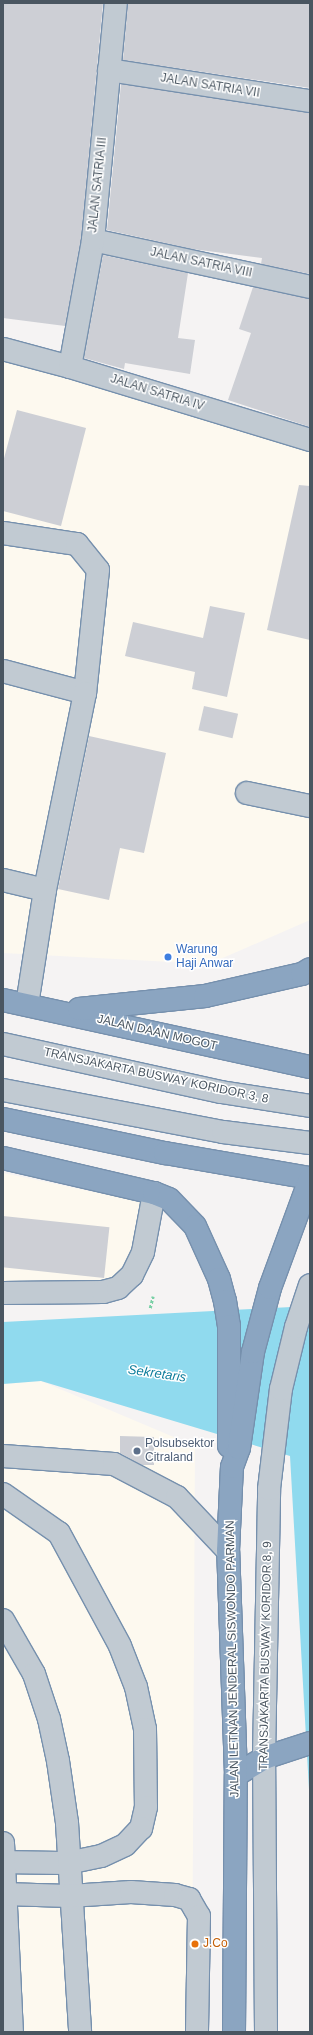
<!DOCTYPE html>
<html>
<head>
<meta charset="utf-8">
<style>
  body { margin:0 }
  #map { position:relative; width:313px; height:2035px; overflow:hidden; background:#f5f3f3; font-family:Arial,sans-serif }
  div>[style] { position:absolute }
  [style*='--x'] { left:calc(var(--x)*1px); top:calc(var(--y)*1px); width:calc(var(--w)*1px); rotate:calc(var(--a)*1deg) }
  .commercial>* { inset:0; background:#fdf9ef }
  .water>* { inset:0; background:#90daee }
  .building>* { inset:0; background:#cdcfd5; transform-origin:0 0 }
  .path>* { height:2.5px; margin-top:-1.25px; transform-origin:0; background:repeating-linear-gradient(90deg,#7ad0a6 0 3px,transparent 0 5px) }
  .roads { filter:drop-shadow(1px 0 #7690ad) drop-shadow(-1px 0 #7690ad) drop-shadow(0 1px #7690ad) drop-shadow(0 -1px #7690ad) }
  .minor>* { height:22px; margin:-11px; padding:0 11px; transform-origin:11px; border-radius:11px; background:#c1cad2 }
  .highway>* { height:22px; margin:-11px; padding:0 11px; transform-origin:11px; border-radius:11px; background:#8ba5c1 }
  .dots>* { width:11px; height:11px; translate:-50% -50%; box-sizing:border-box; border:2px solid #fff; border-radius:50% }
  span { translate:-50% -50%; white-space:nowrap; text-align:center; line-height:1.15; -webkit-text-stroke:3px #fff; paint-order:stroke }
  .street-label { font-size:12px; color:#4a5661 }
  .shop-label { font-size:12px; color:#366cbe }
  .left { translate:0 -50%; text-align:left }
  .service-label { font-size:12px; color:#4e5e75 }
  .food-label { font-size:12px; color:#c56008 }
  .water-label { font-size:13px; color:#0c7c9b; font-style:italic }
  .frame { position:absolute; inset:0; border:4px solid #4a5661; pointer-events:none }
</style>
</head>
<body>
<div id="map">
  <div class="commercial">
    <i style="clip-path:polygon(3px 340px,310px 430px,310px 920px,209px 964px,3px 953px)"></i>
    <i style="clip-path:polygon(3px 1173px,142px 1202px,125px 1284px,3px 1287px)"></i>
    <i style="clip-path:polygon(41px 1381px,195px 1446px,192px 2032px,3px 2032px,3px 1384px)"></i>
  </div>
  <div class="water">
    <i style="clip-path:polygon(310px 1306px,310px 1807px,290px 1456px,41px 1381px,3px 1384px,3px 1322px)"></i>
  </div>
  <div class="building">
    <i style="clip-path:polygon(3px 3px,103px 3px,81px 238px,65px 326px,3px 318px)"></i>
    <i style="clip-path:polygon(128px 3px,310px 3px,310px 88px,123px 60px)"></i>
    <i style="clip-path:polygon(121px 84px,310px 113px,310px 274px,261px 264px,262px 258px,192px 249px,107px 230px)"></i>
    <i style="clip-path:polygon(103px 255px,188px 273px,178px 338px,195px 340px,190px 374px,125px 363px,124px 369px,84px 358px)"></i>
    <i style="clip-path:polygon(253px 287px,310px 299px,310px 427px,228px 400px,251px 333px,239px 329px)"></i>
    <i style="clip-path:polygon(17px 410px,86px 428px,61px 526px,3px 511px,3px 462px)"></i>
    <i style="clip-path:polygon(299px 485px,310px 486px,310px 640px,267px 630px)"></i>
    <i style="clip-path:polygon(210px 606px,245px 613px,227px 697px,192px 689px,195px 672px,125px 656px,133px 622px,203px 638px)"></i>
    <i style="left:204px;top:706px;width:35px;height:25px;rotate:13deg"></i>
    <i style="clip-path:polygon(89px 736px,166px 753px,144px 853px,120px 848px,109px 900px,58px 889px)"></i>
    <i style="left:3px;top:1216px;width:107px;height:51px;rotate:6deg"></i>
    <i style="clip-path:polygon(120px 1436px,154px 1437px,154px 1465px,142px 1465px,120px 1453px)"></i>
  </div>
  <div class="path">
    <i style="--x:150;--y:1308;--w:12;--a:-76"></i>
  </div>
  <div class="roads">
    <div class="minor">
      <i style="--x:109;--y:70;--w:203;--a:8.8"></i>
      <i style="--x:93;--y:240;--w:222;--a:12.2"></i>
      <i style="--x:3;--y:349;--w:69;--a:15"></i>
      <i style="--x:70;--y:367;--w:251;--a:16.9"></i>
      <i style="--x:70;--y:367;--w:129;--a:-79.7"></i>
      <i style="--x:93;--y:240;--w:238;--a:-84.5"></i>
      <i style="--x:3;--y:533;--w:75;--a:8.5"></i>
      <i style="--x:77;--y:544;--w:33;--a:51"></i>
      <i style="--x:98;--y:570;--w:124;--a:96"></i>
      <i style="--x:3;--y:671;--w:85;--a:15"></i>
      <i style="--x:85;--y:693;--w:201;--a:101.5"></i>
      <i style="--x:45;--y:890;--w:116;--a:98.9"></i>
      <i style="--x:247;--y:793;--w:64;--a:11.7"></i>
      <i style="--x:3;--y:880;--w:43;--a:13.4"></i>
      <i style="--x:3;--y:1044;--w:223;--a:12.4"></i>
      <i style="--x:221;--y:1092;--w:90;--a:8.9"></i>
      <i style="--x:3;--y:1090;--w:224;--a:10.8"></i>
      <i style="--x:223;--y:1132;--w:88;--a:7.2"></i>
      <i style="--x:3;--y:1293;--w:100;--a:-0.6"></i>
      <i style="--x:103;--y:1292;--w:16;--a:-15"></i>
      <i style="--x:118;--y:1288;--w:19;--a:-43"></i>
      <i style="--x:132;--y:1275;--w:25;--a:-64"></i>
      <i style="--x:143;--y:1252;--w:60;--a:-79.4"></i>
      <i style="--x:3;--y:1456;--w:111;--a:4.1"></i>
      <i style="--x:114;--y:1464;--w:71;--a:27.6"></i>
      <i style="--x:177;--y:1497;--w:74;--a:46.6"></i>
      <i style="--x:3;--y:1494;--w:68;--a:34.9"></i>
      <i style="--x:59;--y:1533;--w:128;--a:61.6"></i>
      <i style="--x:120;--y:1646;--w:44;--a:68.7"></i>
      <i style="--x:136;--y:1687;--w:43;--a:77.9"></i>
      <i style="--x:145;--y:1729;--w:78;--a:89.3"></i>
      <i style="--x:146;--y:1807;--w:22;--a:103"></i>
      <i style="--x:141;--y:1828;--w:23;--a:133"></i>
      <i style="--x:125;--y:1845;--w:26;--a:155"></i>
      <i style="--x:101;--y:1856;--w:34;--a:168"></i>
      <i style="--x:68;--y:1863;--w:65;--a:-179.1"></i>
      <i style="--x:3;--y:1620;--w:62;--a:60.1"></i>
      <i style="--x:34;--y:1674;--w:47;--a:71.6"></i>
      <i style="--x:49;--y:1719;--w:43;--a:77.9"></i>
      <i style="--x:58;--y:1761;--w:63;--a:81.7"></i>
      <i style="--x:67;--y:1823;--w:209;--a:86.4"></i>
      <i style="--x:3;--y:1843;--w:189;--a:87.3"></i>
      <i style="--x:3;--y:1894;--w:67;--a:1.7"></i>
      <i style="--x:70;--y:1896;--w:61;--a:-3.8"></i>
      <i style="--x:131;--y:1892;--w:44;--a:3.9"></i>
      <i style="--x:175;--y:1895;--w:15;--a:16"></i>
      <i style="--x:189;--y:1899;--w:20;--a:60"></i>
      <i style="--x:199;--y:1916;--w:116;--a:91"></i>
      <i style="--x:266;--y:2032;--w:274;--a:-90.4"></i>
      <i style="--x:264;--y:1758;--w:269;--a:-88.9"></i>
      <i style="--x:269;--y:1489;--w:101;--a:-83.2"></i>
      <i style="--x:281;--y:1389;--w:64;--a:-76.4"></i>
      <i style="--x:296;--y:1327;--w:44;--a:-71.6"></i>
    </div>
    <div class="highway">
      <i style="--x:3;--y:1000;--w:314;--a:12.3"></i>
      <i style="--x:79;--y:1009;--w:127;--a:-5.9"></i>
      <i style="--x:205;--y:996;--w:99;--a:-12.8"></i>
      <i style="--x:302;--y:974;--w:9;--a:-32"></i>
      <i style="--x:3;--y:1119;--w:166;--a:11.9"></i>
      <i style="--x:165;--y:1153;--w:147;--a:9.8"></i>
      <i style="--x:3;--y:1158;--w:155;--a:13.1"></i>
      <i style="--x:154;--y:1193;--w:16;--a:22"></i>
      <i style="--x:169;--y:1199;--w:37;--a:46"></i>
      <i style="--x:195;--y:1226;--w:58;--a:65.6"></i>
      <i style="--x:219;--y:1279;--w:23;--a:75"></i>
      <i style="--x:225;--y:1301;--w:25;--a:81"></i>
      <i style="--x:229;--y:1326;--w:120;--a:90"></i>
      <i style="--x:236;--y:1775;--w:33;--a:-31"></i>
      <i style="--x:264;--y:1758;--w:48;--a:-18.1"></i>
      <i style="--x:234;--y:2032;--w:257;--a:-89.6"></i>
      <i style="--x:236;--y:1775;--w:224;--a:-92"></i>
      <i style="--x:228;--y:1551;--w:84;--a:-87.3"></i>
      <i style="--x:232;--y:1467;--w:20;--a:-70"></i>
      <i style="--x:239;--y:1448;--w:97;--a:-81.7"></i>
      <i style="--x:253;--y:1352;--w:66;--a:-75.1"></i>
      <i style="--x:270;--y:1288;--w:116;--a:-69.8"></i>
    </div>
  </div>
  <div class="dots">
    <i style="left:168px;top:957px;background:#3f7fe0"></i>
    <i style="left:137px;top:1451px;background:#5c6f8a"></i>
    <i style="left:195px;top:1944px;background:#e8710a"></i>
  </div>
  <div class="street-label">
    <span style="left:210px;top:86px;rotate:9deg">JALAN SATRIA VII</span>
    <span style="left:98px;top:185px;rotate:-84deg">JALAN SATRIA III</span>
    <span style="left:201px;top:263px;rotate:12deg">JALAN SATRIA VIII</span>
    <span style="left:157px;top:393px;rotate:17deg">JALAN SATRIA IV</span>
    <span style="left:157px;top:1033px;rotate:13deg">JALAN DAAN MOGOT</span>
    <span style="left:156px;top:1076px;rotate:12deg">TRANSJAKARTA BUSWAY KORIDOR 3, 8</span>
    <span style="left:266px;top:1656px;rotate:-89deg">TRANSJAKARTA BUSWAY KORIDOR 8, 9</span>
    <span style="left:233px;top:1659px;rotate:-91deg">JALAN LETNAN JENDERAL SISWONDO PARMAN</span>
  </div>
  <div class="shop-label">
    <span class="left" style="left:176px;top:957px">Warung<br>Haji Anwar</span>
  </div>
  <div class="service-label">
    <span class="left" style="left:145px;top:1451px">Polsubsektor<br>Citraland</span>
  </div>
  <div class="food-label">
    <span class="left" style="left:203px;top:1944px">J.Co</span>
  </div>
  <div class="water-label">
    <span style="left:157px;top:1374px;rotate:8deg">Sekretaris</span>
  </div>
  <div class="frame"></div>
</div>
</body>
</html>
